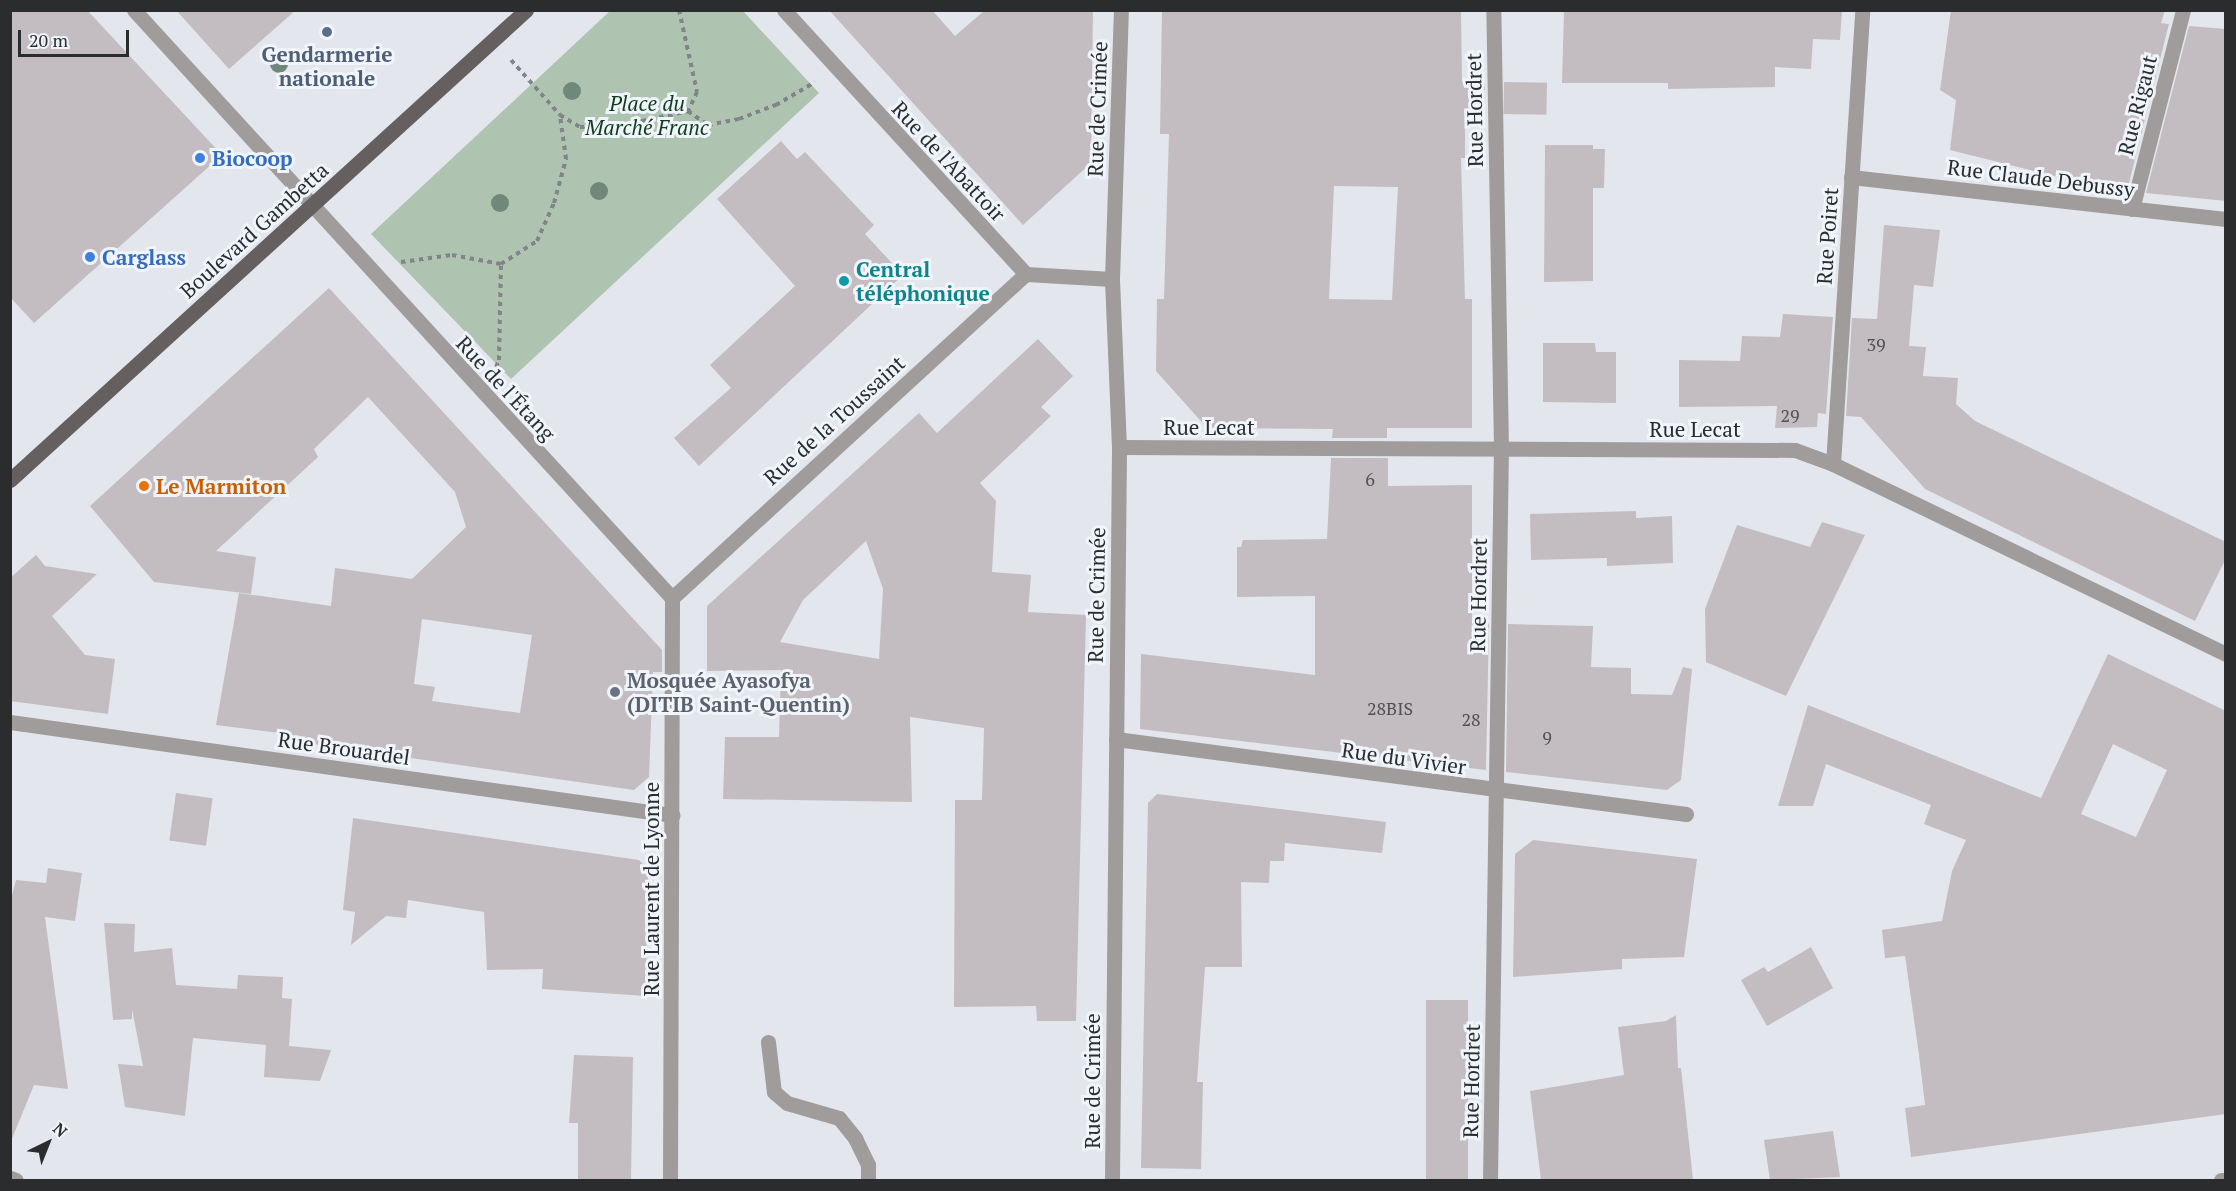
<!DOCTYPE html>
<html>
<head>
<meta charset="utf-8">
<style>
  body { margin:0 }
  #map { position:relative; width:2236px; height:1191px; overflow:hidden; background:#e3e7ed; font-family:"PT Serif",serif }
  div>[style] { position:absolute }
  [style*='--x'] { left:calc(var(--x)*1px); top:calc(var(--y)*1px); width:calc(var(--w)*1px); rotate:calc(var(--a)*1deg) }
  .green>* { inset:0; background:#aec3b0 }
  .building>* { inset:0; background:#c3bdc1; transform-origin:0 0 }
  .path>* { height:4px; margin-top:-2px; transform-origin:0; background:repeating-linear-gradient(90deg,#818488 0 4.5px,transparent 0 9px) }
  .minor>* { height:15px; margin:-7.5px; padding:0 7.5px; transform-origin:7.5px; border-radius:7.5px; background:#a09c9c }
  .major>* { height:15px; margin:-7.5px; padding:0 7.5px; transform-origin:7.5px; border-radius:7.5px; background:#655f5f }
  .trees>* { width:18px; height:18px; margin:-9px; border-radius:50%; background:#70887a }
  .dots>* { width:16px; height:16px; translate:-50% -50%; box-sizing:border-box; border:3px solid #f0f5fb; border-radius:50% }
  span { translate:-50% -50%; white-space:nowrap; text-align:center; line-height:1.15; -webkit-text-stroke:6px #f0f5fb; paint-order:stroke }
  .number-label { font-size:18px; color:#515053 }
  .number-label span { -webkit-text-stroke-width:0 }
  .service-label { font-size:21px; color:#4e5e75; font-weight:700 }
  .park-label { font-size:21px; color:#113b1b; font-style:italic }
  .street-label { font-size:21px; color:#2b2c2e }
  .shop-label { font-size:21px; color:#366cbe; font-weight:700 }
  .left { translate:0 -50%; text-align:left }
  .culture-label { font-size:21px; color:#0d838f; font-weight:700 }
  .food-label { font-size:21px; color:#c56008; font-weight:700 }
  .worship-label { font-size:21px; color:#5b616d; font-weight:700 }
  .frame { position:absolute; inset:0; border:12px solid #2b2c2e; pointer-events:none }
  .north { position:absolute; left:18px; top:1113px; width:60px; height:60px; -webkit-text-stroke:4px #f0f5fb; paint-order:stroke; rotate:43deg; font-size:16px; font-weight:700; line-height:24px; text-align:center; color:#2b2c2e }
  .north::after { content:''; display:block; margin:auto; width:21px; height:27px; background:#2b2c2e; clip-path:polygon(50% 0,100% 100%,50% 72%,0 100%) }
  .scale { position:absolute; left:18px; top:30px; width:111px; height:27px; box-sizing:border-box; border:3px solid #2b2c2e; border-top:0; padding-left:8px; font-size:18px; line-height:21px; white-space:nowrap; color:#2b2c2e; -webkit-text-stroke:4px #f0f5fb; paint-order:stroke }
</style>
</head>
<body>
<div id="map">
  <div class="green">
    <i style="clip-path:polygon(611px 10px,743px 11px,819px 93px,511px 379px,371px 234px)"></i>
  </div>
  <div class="building">
    <i style="clip-path:polygon(10px 10px,87px 10px,222px 155px,34px 323px,10px 297px)"></i>
    <i style="clip-path:polygon(176px 10px,296px 10px,229px 69px)"></i>
    <i style="clip-path:polygon(829px 10px,932px 10px,955px 36px,985px 10px,1093px 10px,1091px 163px,1023px 225px)"></i>
    <i style="clip-path:polygon(evenodd,1162px 10px,1461px 10px,1462px 81px,1485px 82px,1485px 115px,1465px 116px,1465px 158px,1461px 158px,1465px 299px,1472px 299px,1472px 428px,1387px 428px,1387px 438px,1332px 438px,1333px 429px,1207px 428px,1156px 371px,1157px 299px,1164px 299px,1169px 134px,1160px 134px,1162px 10px,1334px 186px,1398px 187px,1392px 300px,1329px 299px,1334px 186px)"></i>
    <i style="clip-path:polygon(1564px 10px,1842px 10px,1840px 40px,1813px 39px,1811px 69px,1775px 67px,1775px 87px,1668px 89px,1668px 83px,1562px 83px)"></i>
    <i style="clip-path:polygon(1951px 10px,2165px 10px,2161px 23px,2169px 24px,2127px 191px,2119px 192px,1950px 150px,1956px 100px,1940px 90px)"></i>
    <i style="clip-path:polygon(2189px 26px,2226px 29px,2226px 201px,2146px 193px)"></i>
    <i style="left:1504px;top:82px;width:43px;height:32px;rotate:1deg"></i>
    <i style="clip-path:polygon(781px 141px,797px 159px,805px 152px,874px 225px,865px 234px,903px 275px,699px 466px,674px 438px,731px 388px,710px 365px,795px 286px,717px 199px)"></i>
    <i style="clip-path:polygon(1545px 145px,1593px 145px,1593px 149px,1605px 149px,1604px 188px,1593px 188px,1593px 281px,1544px 282px)"></i>
    <i style="clip-path:polygon(1884px 225px,1940px 230px,1933px 287px,1914px 285px,1909px 346px,1926px 347px,1923px 376px,1958px 378px,1956px 404px,1975px 421px,2226px 542px,2226px 558px,2195px 621px,1925px 489px,1861px 417px,1846px 416px,1852px 318px,1877px 319px)"></i>
    <i style="clip-path:polygon(evenodd,329px 288px,662px 650px,662px 672px,653px 672px,649px 777px,634px 790px,278px 739px,279px 733px,216px 725px,239px 593px,331px 606px,335px 568px,412px 579px,466px 527px,455px 492px,368px 397px,314px 449px,318px 457px,216px 551px,256px 557px,251px 594px,154px 582px,90px 506px,329px 288px,422px 619px,532px 635px,520px 713px,432px 701px,435px 687px,414px 684px,422px 619px)"></i>
    <i style="clip-path:polygon(1783px 314px,1833px 317px,1826px 414px,1818px 413px,1817px 427px,1775px 428px,1777px 406px,1679px 407px,1679px 360px,1740px 361px,1742px 336px,1780px 337px)"></i>
    <i style="clip-path:polygon(evenodd,1038px 339px,1073px 376px,1041px 407px,1051px 416px,980px 483px,996px 501px,992px 572px,1031px 575px,1028px 612px,1086px 615px,1076px 1021px,1037px 1021px,1036px 1006px,954px 1007px,955px 800px,982px 800px,984px 728px,910px 717px,912px 802px,723px 799px,725px 737px,779px 737px,781px 670px,707px 671px,707px 606px,919px 413px,937px 433px,1038px 339px,866px 541px,883px 589px,879px 659px,780px 642px,803px 600px,866px 541px)"></i>
    <i style="clip-path:polygon(1543px 343px,1595px 343px,1596px 352px,1616px 352px,1616px 403px,1543px 402px)"></i>
    <i style="clip-path:polygon(1331px 458px,1388px 458px,1388px 486px,1472px 485px,1472px 623px,1489px 623px,1486px 770px,1140px 729px,1141px 654px,1315px 675px,1315px 596px,1237px 597px,1237px 547px,1241px 547px,1243px 540px,1327px 539px)"></i>
    <i style="clip-path:polygon(1636px 511px,1636px 518px,1672px 516px,1673px 563px,1607px 566px,1607px 558px,1531px 560px,1530px 514px)"></i>
    <i style="clip-path:polygon(1822px 522px,1865px 535px,1786px 696px,1706px 662px,1705px 609px,1737px 525px,1810px 547px)"></i>
    <i style="clip-path:polygon(36px 555px,45px 566px,97px 574px,52px 616px,85px 655px,115px 659px,108px 714px,10px 701px,10px 578px)"></i>
    <i style="clip-path:polygon(1508px 624px,1593px 626px,1591px 667px,1631px 668px,1631px 694px,1672px 695px,1683px 667px,1692px 669px,1681px 780px,1667px 790px,1506px 772px)"></i>
    <i style="clip-path:polygon(evenodd,2108px 654px,2226px 711px,2226px 1114px,1911px 1157px,1905px 1108px,1925px 1105px,1919px 1055px,1905px 956px,1885px 958px,1882px 930px,1942px 921px,1952px 871px,1966px 840px,1924px 824px,1931px 805px,1826px 764px,1813px 806px,1778px 806px,1808px 705px,2041px 798px,2108px 654px,2113px 744px,2167px 770px,2136px 837px,2081px 814px,2113px 744px)"></i>
    <i style="left:176px;top:793px;width:37px;height:48px;rotate:8deg"></i>
    <i style="clip-path:polygon(1157px 794px,1386px 822px,1382px 853px,1285px 843px,1284px 861px,1270px 861px,1269px 883px,1241px 882px,1242px 967px,1205px 967px,1197px 1082px,1203px 1082px,1201px 1169px,1141px 1168px,1148px 803px)"></i>
    <i style="clip-path:polygon(353px 818px,639px 860px,648px 869px,646px 996px,542px 989px,543px 969px,487px 970px,484px 912px,408px 900px,406px 918px,386px 916px,351px 945px,355px 912px,343px 910px)"></i>
    <i style="clip-path:polygon(1533px 840px,1697px 859px,1684px 957px,1622px 959px,1622px 969px,1513px 977px,1515px 854px)"></i>
    <i style="clip-path:polygon(48px 868px,82px 873px,75px 921px,45px 917px,68px 1089px,34px 1085px,11px 1141px,10px 903px,16px 880px,46px 883px)"></i>
    <i style="clip-path:polygon(104px 923px,135px 924px,134px 952px,172px 948px,176px 985px,237px 989px,238px 975px,283px 977px,282px 998px,292px 999px,289px 1046px,331px 1050px,320px 1081px,264px 1077px,266px 1045px,193px 1038px,185px 1116px,125px 1107px,118px 1064px,143px 1066px,132px 1009px,132px 1019px,113px 1020px)"></i>
    <i style="clip-path:polygon(1811px 947px,1833px 988px,1767px 1026px,1741px 980px,1764px 967px,1768px 972px)"></i>
    <i style="left:1426px;top:1000px;width:42px;height:180px"></i>
    <i style="clip-path:polygon(1676px 1015px,1678px 1068px,1681px 1068px,1693px 1180px,1541px 1180px,1530px 1091px,1624px 1075px,1618px 1027px,1666px 1021px)"></i>
    <i style="clip-path:polygon(574px 1055px,633px 1057px,631px 1180px,578px 1180px,578px 1123px,569px 1123px)"></i>
    <i style="clip-path:polygon(1833px 1131px,1840px 1177px,1770px 1180px,1764px 1140px)"></i>
  </div>
  <div class="path">
    <i style="--x:679;--y:10;--w:84;--a:77.6"></i>
    <i style="--x:697;--y:92;--w:21;--a:115"></i>
    <i style="--x:511;--y:60;--w:74;--a:48.3"></i>
    <i style="--x:560;--y:115;--w:23;--a:31"></i>
    <i style="--x:580;--y:127;--w:44;--a:-2.6"></i>
    <i style="--x:624;--y:125;--w:66;--a:-12.3"></i>
    <i style="--x:688;--y:111;--w:24;--a:35"></i>
    <i style="--x:708;--y:125;--w:32;--a:-11"></i>
    <i style="--x:739;--y:119;--w:40;--a:-21"></i>
    <i style="--x:776;--y:105;--w:45;--a:-30.5"></i>
    <i style="--x:401;--y:262;--w:51;--a:-7.8"></i>
    <i style="--x:452;--y:255;--w:50;--a:10.4"></i>
    <i style="--x:496;--y:367;--w:8;--a:-67"></i>
    <i style="--x:499;--y:360;--w:96;--a:-88.8"></i>
    <i style="--x:501;--y:264;--w:43;--a:-32.6"></i>
    <i style="--x:537;--y:241;--w:42;--a:-65.9"></i>
    <i style="--x:554;--y:203;--w:46;--a:-74.7"></i>
    <i style="--x:566;--y:159;--w:44;--a:-97.8"></i>
  </div>
  <div class="minor">
    <i style="--x:134;--y:10;--w:797;--a:47.54"></i>
    <i style="--x:784;--y:10;--w:358;--a:47.5"></i>
    <i style="--x:1026;--y:274;--w:86;--a:3.3"></i>
    <i style="--x:1851;--y:177;--w:377;--a:6.4"></i>
    <i style="--x:2132;--y:209;--w:205;--a:-75.6"></i>
    <i style="--x:1119;--y:447;--w:676;--a:0.25"></i>
    <i style="--x:1795;--y:450;--w:40;--a:20.2"></i>
    <i style="--x:1833;--y:464;--w:437;--a:25.8"></i>
    <i style="--x:1833;--y:464;--w:455;--a:-86.3"></i>
    <i style="--x:672;--y:598;--w:480;--a:-42.5"></i>
    <i style="--x:10;--y:722;--w:669;--a:8"></i>
    <i style="--x:1116;--y:739;--w:575;--a:7.5"></i>
    <i style="--x:768;--y:1042;--w:50;--a:83.2"></i>
    <i style="--x:774;--y:1092;--w:17;--a:40"></i>
    <i style="--x:787;--y:1103;--w:54;--a:16.1"></i>
    <i style="--x:839;--y:1118;--w:26;--a:51"></i>
    <i style="--x:855;--y:1138;--w:30;--a:64"></i>
    <i style="--x:868;--y:1165;--w:15;--a:90"></i>
    <i style="--x:10;--y:1178;--w:6;--a:18"></i>
    <i style="--x:670;--y:1180;--w:582;--a:-89.8"></i>
    <i style="--x:1112;--y:1180;--w:733;--a:-89.45"></i>
    <i style="--x:1119;--y:447;--w:168;--a:-92.4"></i>
    <i style="--x:1112;--y:279;--w:269;--a:-88.1"></i>
    <i style="--x:1490;--y:1180;--w:731;--a:-89.14"></i>
    <i style="--x:1501;--y:449;--w:439;--a:-91"></i>
    <i style="--x:2221;--y:1180;--w:5;--a:0"></i>
  </div>
  <div class="major">
    <i style="--x:10;--y:480;--w:698;--a:-42.33"></i>
  </div>
  <div class="trees">
    <i style="left:279px;top:64px"></i>
    <i style="left:572px;top:91px"></i>
    <i style="left:599px;top:191px"></i>
    <i style="left:500px;top:203px"></i>
  </div>
  <div class="dots">
    <i style="left:327px;top:32px;background:#5c6f8a"></i>
    <i style="left:200px;top:158px;background:#3f7fe0"></i>
    <i style="left:90px;top:257px;background:#3f7fe0"></i>
    <i style="left:844px;top:281px;background:#0f9aa8"></i>
    <i style="left:144px;top:486px;background:#e8710a"></i>
    <i style="left:615px;top:692px;background:#6b7280"></i>
  </div>
  <div class="number-label">
    <span style="left:1876px;top:344px">39</span>
    <span style="left:1790px;top:415px">29</span>
    <span style="left:1370px;top:479px">6</span>
    <span style="left:1390px;top:708px">28BIS</span>
    <span style="left:1471px;top:719px">28</span>
    <span style="left:1547px;top:737px">9</span>
  </div>
  <div class="service-label">
    <span style="left:327px;top:66px">Gendarmerie<br>nationale</span>
  </div>
  <div class="park-label">
    <span style="left:647px;top:115px">Place du<br>Marché Franc</span>
  </div>
  <div class="street-label">
    <span style="left:2137px;top:105px;rotate:-76deg">Rue Rigaut</span>
    <span style="left:1097px;top:109px;rotate:-88deg">Rue de Crimée</span>
    <span style="left:1474px;top:110px;rotate:-91deg">Rue Hordret</span>
    <span style="left:949px;top:161px;rotate:47deg">Rue de l'Abattoir</span>
    <span style="left:2041px;top:178px;rotate:7deg">Rue Claude Debussy</span>
    <span style="left:254px;top:230px;rotate:-42deg">Boulevard Gambetta</span>
    <span style="left:1827px;top:236px;rotate:-86deg">Rue Poiret</span>
    <span style="left:506px;top:388px;rotate:47deg">Rue de l'Étang</span>
    <span style="left:834px;top:420px;rotate:-42deg">Rue de la Toussaint</span>
    <span style="left:1209px;top:427px">Rue Lecat</span>
    <span style="left:1695px;top:429px">Rue Lecat</span>
    <span style="left:1096px;top:595px;rotate:-89deg">Rue de Crimée</span>
    <span style="left:1478px;top:595px;rotate:-89deg">Rue Hordret</span>
    <span style="left:344px;top:748px;rotate:8deg">Rue Brouardel</span>
    <span style="left:1404px;top:758px;rotate:8deg">Rue du Vivier</span>
    <span style="left:651px;top:889px;rotate:-90deg">Rue Laurent de Lyonne</span>
    <span style="left:1092px;top:1081px;rotate:-90deg">Rue de Crimée</span>
    <span style="left:1471px;top:1081px;rotate:-89deg">Rue Hordret</span>
  </div>
  <div class="shop-label">
    <span class="left" style="left:212px;top:158px">Biocoop</span>
    <span class="left" style="left:102px;top:257px">Carglass</span>
  </div>
  <div class="culture-label">
    <span class="left" style="left:856px;top:281px">Central<br>téléphonique</span>
  </div>
  <div class="food-label">
    <span class="left" style="left:156px;top:486px">Le Marmiton</span>
  </div>
  <div class="worship-label">
    <span class="left" style="left:627px;top:692px">Mosquée Ayasofya<br>(DITIB Saint-Quentin)</span>
  </div>
  <div class="frame"></div>
  <div class="north">N</div>
  <div class="scale">20 m</div>
</div>
</body>
</html>
